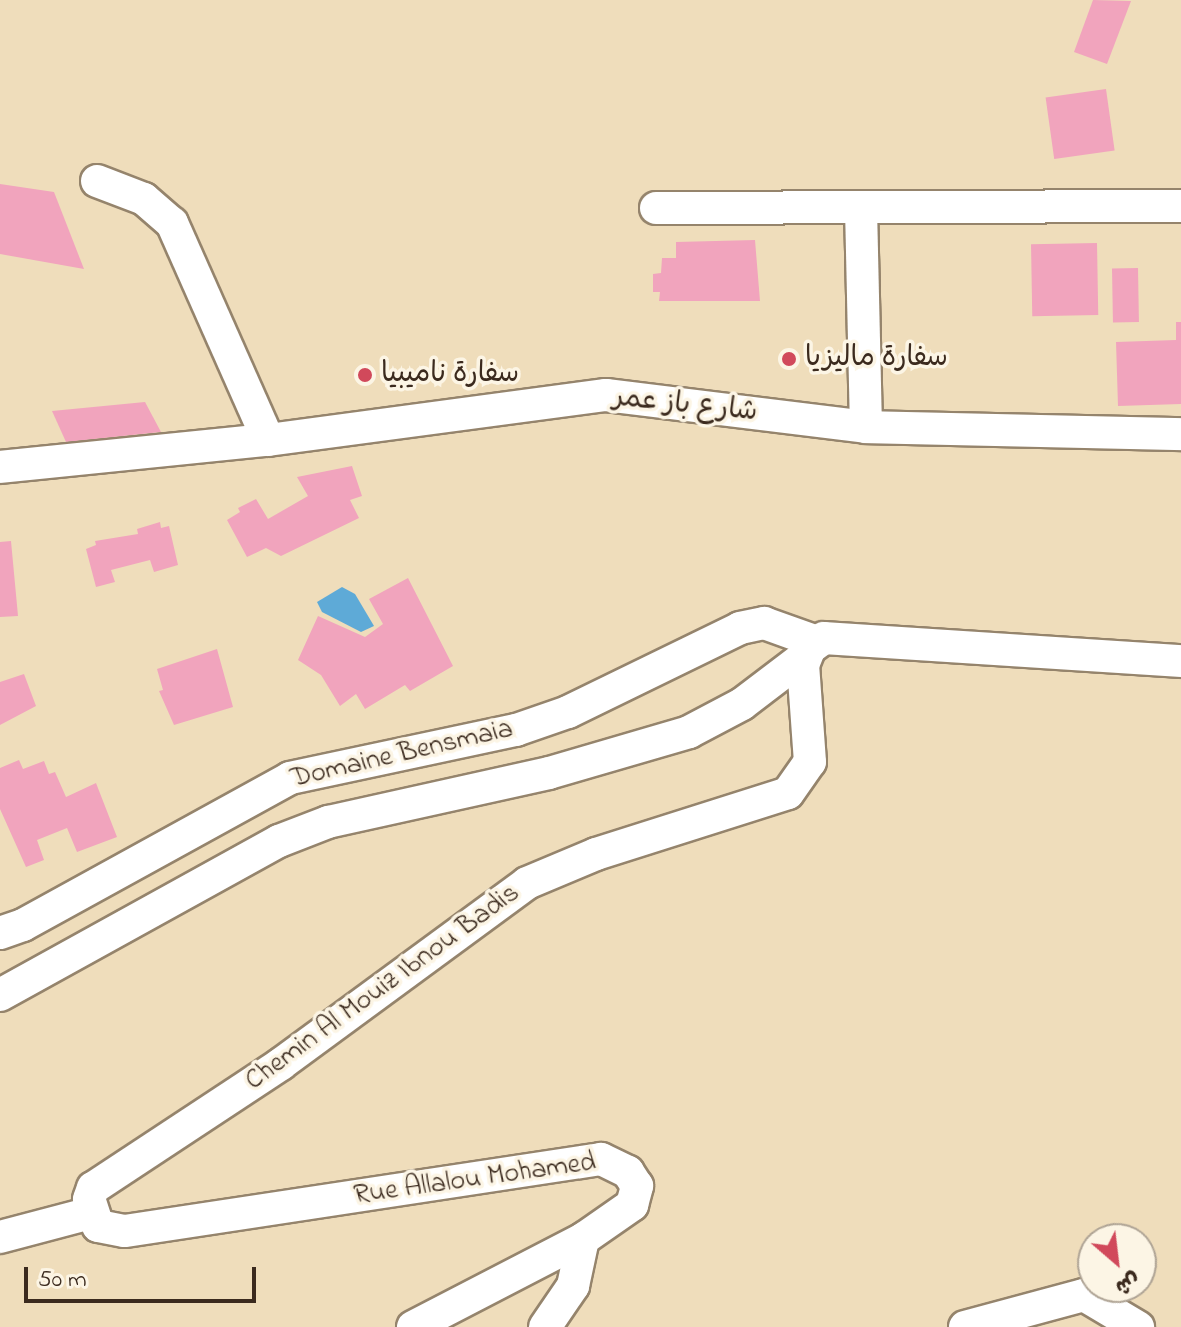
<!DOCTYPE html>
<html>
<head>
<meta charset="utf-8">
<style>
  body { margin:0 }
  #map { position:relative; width:1181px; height:1327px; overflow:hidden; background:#efddbb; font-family:"Indie Flower","Playpen Sans Arabic",sans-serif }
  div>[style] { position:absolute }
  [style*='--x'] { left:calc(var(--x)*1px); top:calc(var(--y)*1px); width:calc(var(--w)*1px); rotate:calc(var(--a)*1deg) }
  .water>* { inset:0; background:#5eaad7 }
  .building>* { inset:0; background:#f1a4bd; transform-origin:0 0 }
  .roads { filter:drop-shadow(2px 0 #95846c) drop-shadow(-2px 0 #95846c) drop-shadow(0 2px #95846c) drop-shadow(0 -2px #95846c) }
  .minor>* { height:32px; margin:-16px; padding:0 16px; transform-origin:16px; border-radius:16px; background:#fff }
  .dots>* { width:22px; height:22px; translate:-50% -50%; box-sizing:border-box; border:4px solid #fcf5e5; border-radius:50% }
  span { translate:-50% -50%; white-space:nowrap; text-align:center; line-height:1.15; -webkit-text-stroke:7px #fcf5e5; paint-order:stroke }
  .poi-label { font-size:28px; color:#3b2a1e }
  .left { translate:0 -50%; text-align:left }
  .street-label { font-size:28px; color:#3b2a1e }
  .north { position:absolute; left:1077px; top:1223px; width:80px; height:80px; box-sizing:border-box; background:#fcf5e5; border:2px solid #afa495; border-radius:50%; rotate:152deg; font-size:22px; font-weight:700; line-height:32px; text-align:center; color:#3b2a1e }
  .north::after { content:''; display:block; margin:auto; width:28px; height:36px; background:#d1495b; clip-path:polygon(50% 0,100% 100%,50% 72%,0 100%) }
  .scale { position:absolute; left:24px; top:1267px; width:232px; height:36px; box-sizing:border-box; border:4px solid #3b2a1e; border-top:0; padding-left:10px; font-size:24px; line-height:28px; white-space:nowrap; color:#3b2a1e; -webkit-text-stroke:6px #fcf5e5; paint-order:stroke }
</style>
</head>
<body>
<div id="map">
  <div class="water">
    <i style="clip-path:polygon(342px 587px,355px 594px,374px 626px,361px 632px,322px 612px,317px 602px)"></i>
  </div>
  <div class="building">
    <i style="clip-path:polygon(1093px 0,1131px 1px,1107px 64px,1074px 52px)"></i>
    <i style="left:1106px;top:89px;width:62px;height:61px;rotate:82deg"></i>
    <i style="clip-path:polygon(0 184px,54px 192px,84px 269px,0 254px)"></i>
    <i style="clip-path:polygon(755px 240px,760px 301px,659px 301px,660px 292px,653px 292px,653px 274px,661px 273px,662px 258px,676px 258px,676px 242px)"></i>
    <i style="left:1097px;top:243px;width:72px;height:66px;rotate:89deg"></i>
    <i style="left:1138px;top:268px;width:54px;height:26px;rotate:89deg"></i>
    <i style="clip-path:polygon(1176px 322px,1181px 322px,1181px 404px,1118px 406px,1116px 342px,1176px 340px)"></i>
    <i style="clip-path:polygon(145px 402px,161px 432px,66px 442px,52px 411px)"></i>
    <i style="clip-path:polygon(352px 466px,362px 496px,350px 500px,359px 518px,281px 556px,266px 548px,247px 557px,227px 520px,240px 512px,238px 508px,256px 499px,268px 519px,308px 496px,297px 477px)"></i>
    <i style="clip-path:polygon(160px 522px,161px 528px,169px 526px,178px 565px,154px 572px,150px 560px,111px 570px,115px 582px,96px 587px,86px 549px,96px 545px,95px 541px,138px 534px,137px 529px)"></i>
    <i style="clip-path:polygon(11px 541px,18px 616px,0 617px,0 542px)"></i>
    <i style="clip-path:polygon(408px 578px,453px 666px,410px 691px,405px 685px,365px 709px,356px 694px,340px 706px,321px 675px,298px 660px,318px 616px,365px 637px,383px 624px,369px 599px)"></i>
    <i style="clip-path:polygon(217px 649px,233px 707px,174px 725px,159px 691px,163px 690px,157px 669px)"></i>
    <i style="clip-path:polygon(24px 674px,36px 706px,0 725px,0 682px)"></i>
    <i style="clip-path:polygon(19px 760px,23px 769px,44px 761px,49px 774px,55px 772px,66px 797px,96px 783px,117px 837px,77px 852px,67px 828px,37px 840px,44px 860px,26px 867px,0 809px,0 768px)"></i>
  </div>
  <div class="roads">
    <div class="minor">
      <i style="--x:97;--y:181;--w:50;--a:21"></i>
      <i style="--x:144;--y:199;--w:37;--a:41"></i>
      <i style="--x:172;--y:223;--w:237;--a:66.1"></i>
      <i style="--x:656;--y:208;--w:525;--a:-0.22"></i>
      <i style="--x:861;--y:208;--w:219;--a:88.7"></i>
      <i style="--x:0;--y:467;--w:269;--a:-5.8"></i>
      <i style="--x:268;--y:440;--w:341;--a:-7.6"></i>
      <i style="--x:606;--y:395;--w:262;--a:7"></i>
      <i style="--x:866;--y:427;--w:315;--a:1.3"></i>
      <i style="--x:0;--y:933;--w:24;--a:-19"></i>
      <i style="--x:23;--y:925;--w:305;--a:-28.8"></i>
      <i style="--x:290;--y:778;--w:231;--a:-12"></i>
      <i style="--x:516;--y:730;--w:55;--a:-19.1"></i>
      <i style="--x:568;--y:712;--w:191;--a:-26"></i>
      <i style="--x:740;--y:628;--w:25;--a:-12"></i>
      <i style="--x:764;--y:623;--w:56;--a:19.7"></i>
      <i style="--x:0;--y:995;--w:319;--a:-28.9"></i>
      <i style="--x:279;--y:841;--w:53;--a:-21.2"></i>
      <i style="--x:328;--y:822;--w:226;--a:-12.5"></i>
      <i style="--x:549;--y:773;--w:146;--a:-16.3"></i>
      <i style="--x:689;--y:732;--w:60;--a:-27.8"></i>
      <i style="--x:742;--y:704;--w:79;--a:-37.3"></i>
      <i style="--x:0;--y:1237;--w:94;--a:-14.8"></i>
      <i style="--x:413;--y:1327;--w:191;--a:-27.4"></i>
      <i style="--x:583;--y:1239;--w:60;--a:-34.8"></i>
      <i style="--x:632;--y:1205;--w:20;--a:-75"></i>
      <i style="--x:637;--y:1186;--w:17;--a:-123"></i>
      <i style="--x:628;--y:1172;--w:30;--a:-154"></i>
      <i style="--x:601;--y:1159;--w:482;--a:171.4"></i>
      <i style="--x:124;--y:1231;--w:26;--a:-169"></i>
      <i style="--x:98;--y:1226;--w:28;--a:-108"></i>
      <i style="--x:89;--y:1199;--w:12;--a:-70"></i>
      <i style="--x:93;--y:1188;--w:225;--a:-33.4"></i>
      <i style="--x:281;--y:1064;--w:305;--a:-36.3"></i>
      <i style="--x:527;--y:883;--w:75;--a:-22.8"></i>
      <i style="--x:596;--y:854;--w:201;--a:-17.6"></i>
      <i style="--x:788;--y:793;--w:38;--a:-55"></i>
      <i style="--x:810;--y:762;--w:97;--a:-94.1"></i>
      <i style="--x:803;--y:665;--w:18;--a:-68"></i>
      <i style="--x:810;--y:648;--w:17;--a:-36"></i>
      <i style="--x:824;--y:638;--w:358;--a:3.7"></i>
      <i style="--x:545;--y:1327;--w:50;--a:-55.7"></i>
      <i style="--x:573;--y:1286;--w:48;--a:-78"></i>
      <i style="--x:965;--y:1327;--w:123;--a:-15.1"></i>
      <i style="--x:1084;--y:1295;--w:63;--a:30.7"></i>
    </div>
  </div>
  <div class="dots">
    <i style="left:789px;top:359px;background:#d1495b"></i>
    <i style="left:365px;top:375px;background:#d1495b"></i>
  </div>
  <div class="poi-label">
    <span class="left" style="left:805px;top:359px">سفارة ماليزيا</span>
    <span class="left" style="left:381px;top:375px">سفارة ناميبيا</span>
  </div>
  <div class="street-label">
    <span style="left:685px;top:406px;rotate:6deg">شارع باز عمر</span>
    <span style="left:402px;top:755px;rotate:-13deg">Domaine Bensmaia</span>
    <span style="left:383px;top:988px;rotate:-36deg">Chemin Al Mouiz Ibnou Badis</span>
    <span style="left:475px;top:1180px;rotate:-8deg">Rue Allalou Mohamed</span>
  </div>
  <div class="north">ش</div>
  <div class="scale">50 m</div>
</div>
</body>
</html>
